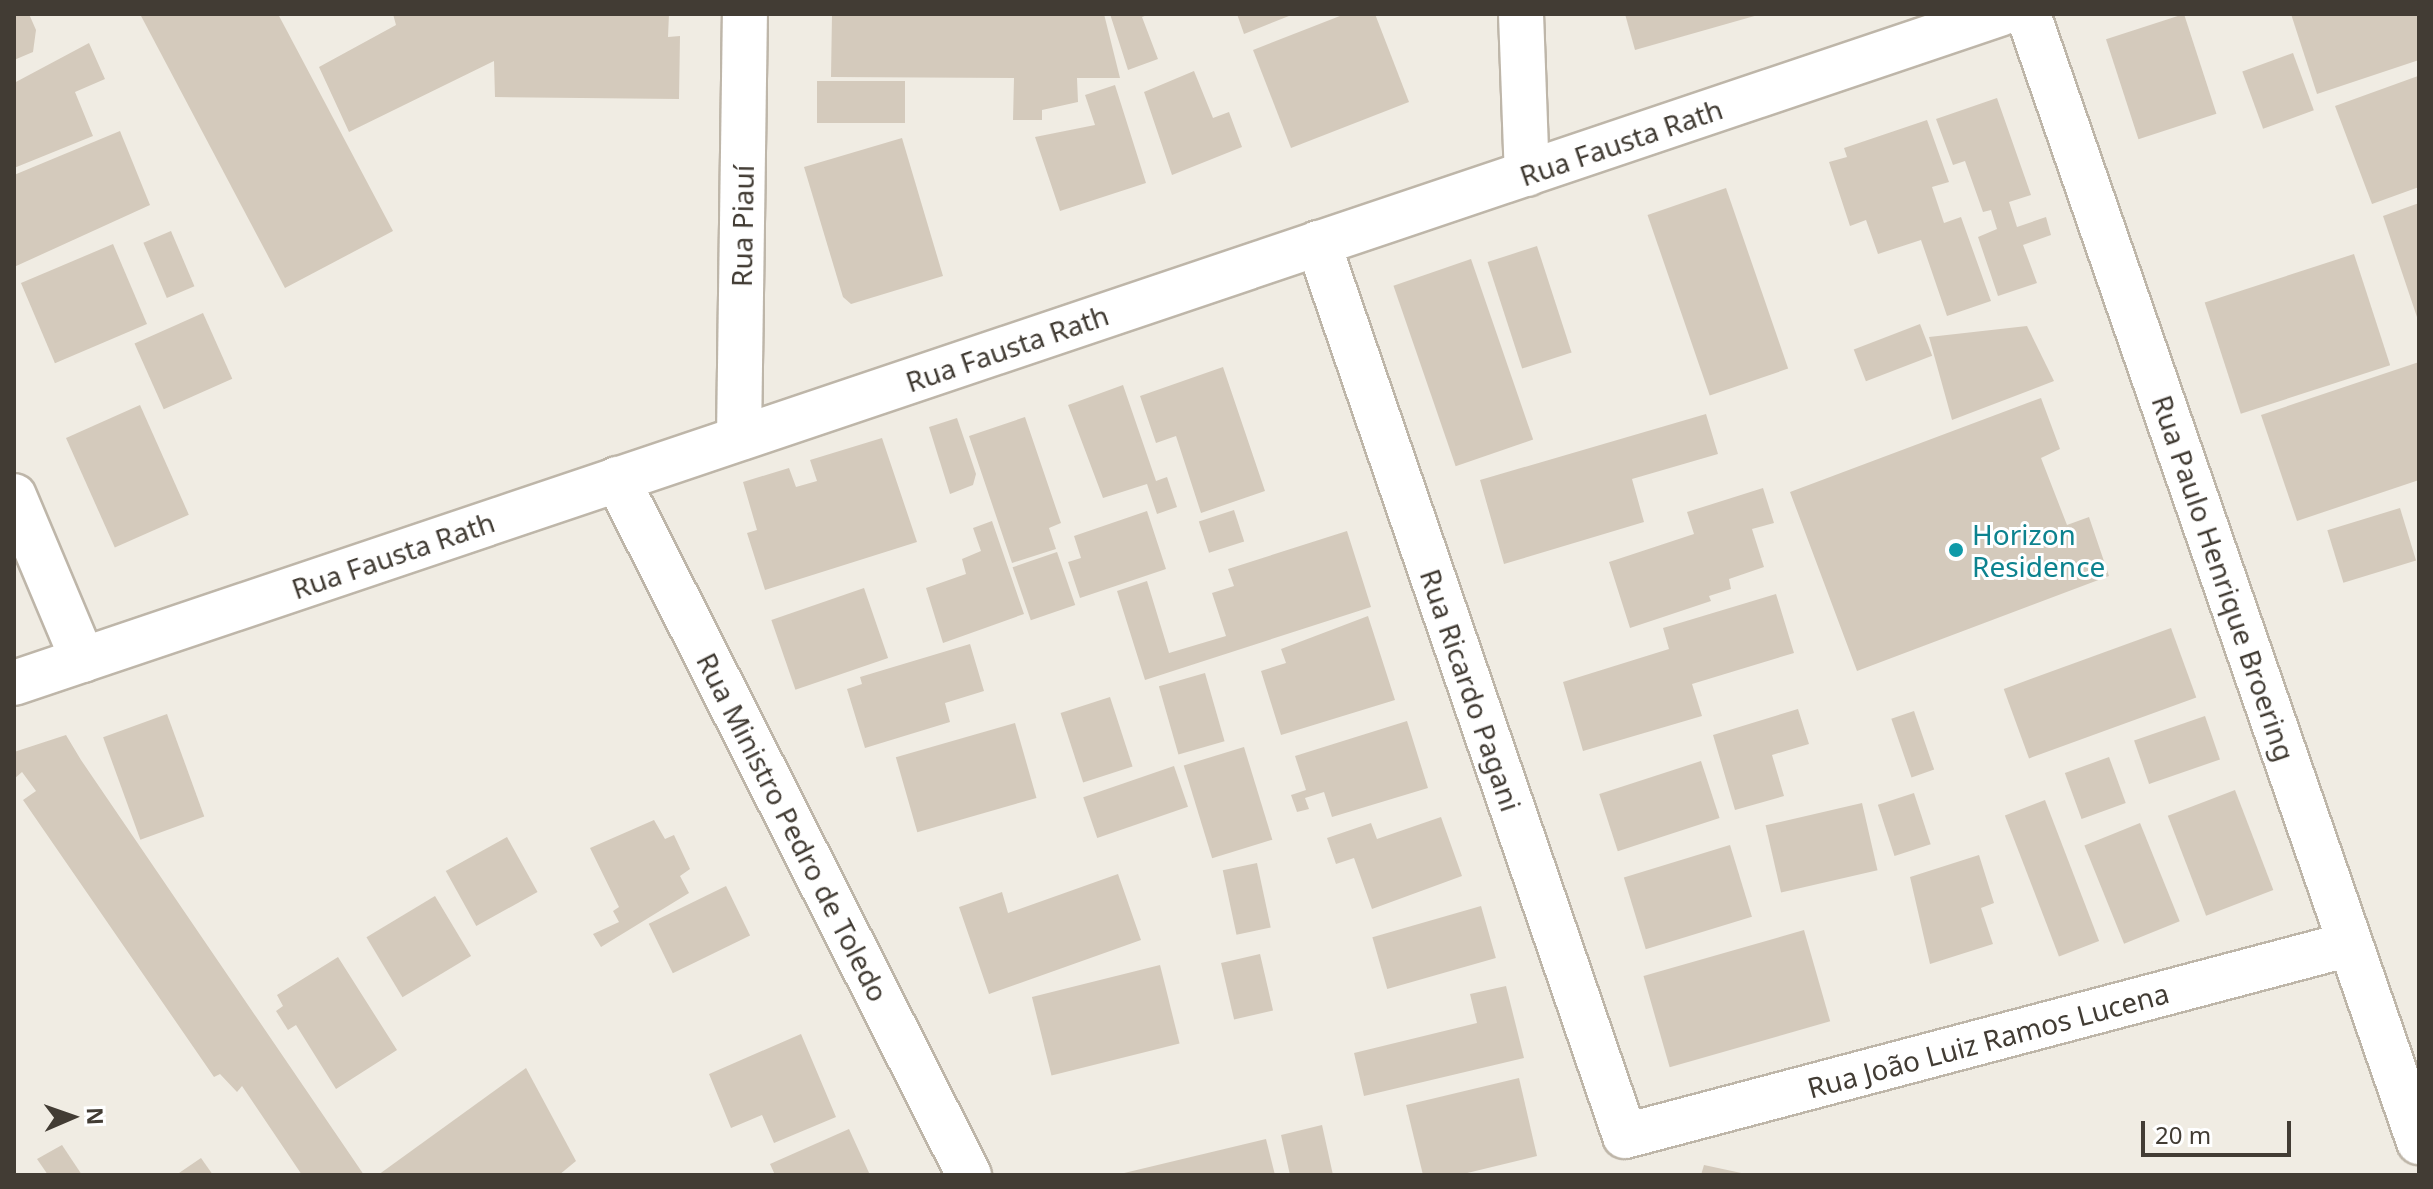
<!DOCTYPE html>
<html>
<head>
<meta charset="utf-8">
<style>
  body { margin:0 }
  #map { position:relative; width:2433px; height:1189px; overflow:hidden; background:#f0ece3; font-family:"Noto Sans",sans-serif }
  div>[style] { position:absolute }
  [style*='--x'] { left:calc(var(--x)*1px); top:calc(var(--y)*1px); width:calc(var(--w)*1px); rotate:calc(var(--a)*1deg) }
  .building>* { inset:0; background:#d4cabc; transform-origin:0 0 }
  .roads { filter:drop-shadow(2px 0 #beb6a9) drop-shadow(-2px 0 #beb6a9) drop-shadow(0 2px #beb6a9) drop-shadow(0 -2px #beb6a9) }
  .minor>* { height:44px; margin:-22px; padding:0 22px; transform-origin:22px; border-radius:22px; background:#fff }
  .dots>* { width:22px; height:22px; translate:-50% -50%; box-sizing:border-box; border:4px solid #fff; border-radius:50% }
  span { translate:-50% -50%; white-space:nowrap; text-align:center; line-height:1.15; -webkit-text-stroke:6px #fff; paint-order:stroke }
  .street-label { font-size:28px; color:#423c34 }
  .culture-label { font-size:28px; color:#0d838f }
  .left { translate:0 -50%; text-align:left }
  .frame { position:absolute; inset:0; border:16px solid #423c34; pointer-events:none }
  .north { position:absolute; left:32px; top:1077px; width:80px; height:80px; -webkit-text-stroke:6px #fff; paint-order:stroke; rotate:88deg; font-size:22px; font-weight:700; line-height:32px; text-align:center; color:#423c34 }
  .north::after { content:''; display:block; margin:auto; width:28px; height:36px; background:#423c34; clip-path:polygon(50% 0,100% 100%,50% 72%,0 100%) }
  .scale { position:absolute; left:2141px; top:1121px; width:150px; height:36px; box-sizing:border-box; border:4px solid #423c34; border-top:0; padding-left:10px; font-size:24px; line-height:28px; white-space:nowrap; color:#423c34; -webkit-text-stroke:6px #fff; paint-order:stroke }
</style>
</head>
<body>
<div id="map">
  <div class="building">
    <i style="clip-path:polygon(14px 14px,29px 14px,36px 30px,33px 52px,14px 60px)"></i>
    <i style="clip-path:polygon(140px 14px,278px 14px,393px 231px,285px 288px)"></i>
    <i style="clip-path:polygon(393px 14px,669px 14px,668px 37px,680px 36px,679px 99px,495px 97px,494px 61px,349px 132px,319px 67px,396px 25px)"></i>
    <i style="clip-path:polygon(832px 14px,1104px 14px,1120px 78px,1077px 78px,1078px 102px,1042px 110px,1042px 120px,1013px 120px,1014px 78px,831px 77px)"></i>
    <i style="clip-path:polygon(1110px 14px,1150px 14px,1142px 17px,1158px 59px,1128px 70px)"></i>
    <i style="clip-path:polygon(1237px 14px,1294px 14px,1244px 34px)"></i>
    <i style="clip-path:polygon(1345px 14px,1375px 14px,1409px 102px,1291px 148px,1253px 50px)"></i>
    <i style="clip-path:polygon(1625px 14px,1757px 14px,1758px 15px,1635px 50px)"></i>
    <i style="left:2184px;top:14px;width:105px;height:82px;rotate:72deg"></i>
    <i style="clip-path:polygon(2291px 14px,2419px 14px,2419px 60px,2317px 94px)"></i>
    <i style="clip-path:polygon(89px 43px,105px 79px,75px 92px,93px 136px,14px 168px,14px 83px)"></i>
    <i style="left:2293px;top:53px;width:61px;height:54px;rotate:70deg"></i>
    <i style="clip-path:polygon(1194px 71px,1213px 118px,1229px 112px,1242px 147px,1172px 175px,1144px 92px)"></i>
    <i style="clip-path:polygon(2418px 76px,2419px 187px,2372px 204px,2335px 106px)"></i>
    <i style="left:817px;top:81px;width:88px;height:42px"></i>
    <i style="clip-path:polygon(1115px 85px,1146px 183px,1060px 211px,1035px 137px,1095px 125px,1085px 95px)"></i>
    <i style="clip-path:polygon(1997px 98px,2031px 195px,2009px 202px,2017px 227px,2046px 217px,2051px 235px,2023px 245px,2037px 283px,1998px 296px,1978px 237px,1997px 229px,1991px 210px,1983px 212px,1965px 161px,1953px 165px,1936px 119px)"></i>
    <i style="clip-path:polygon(1927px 120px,1949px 182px,1932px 187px,1944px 223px,1961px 217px,1991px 301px,1947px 316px,1921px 240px,1878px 254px,1866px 220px,1850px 226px,1829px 162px,1847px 157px,1844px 148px)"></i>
    <i style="clip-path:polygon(120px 131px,150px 205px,14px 267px,14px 175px)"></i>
    <i style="clip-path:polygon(902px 138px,943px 276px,851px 304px,843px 297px,804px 167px)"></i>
    <i style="left:1726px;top:188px;width:191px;height:83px;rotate:71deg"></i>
    <i style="clip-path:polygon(2419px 203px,2419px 320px,2418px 320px,2383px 216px)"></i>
    <i style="left:171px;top:231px;width:60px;height:30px;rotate:67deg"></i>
    <i style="left:113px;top:244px;width:87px;height:100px;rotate:67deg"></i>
    <i style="left:1537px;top:246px;width:112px;height:52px;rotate:72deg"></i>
    <i style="left:2354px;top:254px;width:117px;height:157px;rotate:72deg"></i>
    <i style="left:1471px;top:259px;width:191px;height:82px;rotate:71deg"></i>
    <i style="left:203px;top:313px;width:72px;height:75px;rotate:66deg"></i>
    <i style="left:1920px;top:324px;width:34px;height:71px;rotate:69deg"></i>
    <i style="clip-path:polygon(2027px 326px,2054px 381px,1952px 420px,1929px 337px)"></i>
    <i style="clip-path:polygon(2419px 362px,2419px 480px,2297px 521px,2261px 415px)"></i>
    <i style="clip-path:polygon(1223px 367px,1265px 491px,1201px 513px,1176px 436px,1156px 443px,1140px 396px)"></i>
    <i style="clip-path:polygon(1123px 385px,1156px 481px,1167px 477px,1177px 507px,1157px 514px,1147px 484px,1103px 498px,1068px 405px)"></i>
    <i style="clip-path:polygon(2041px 398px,2060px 449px,2041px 458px,2067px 525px,2089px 517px,2109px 576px,1857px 671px,1790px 492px)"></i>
    <i style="left:140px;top:405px;width:120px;height:81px;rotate:66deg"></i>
    <i style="clip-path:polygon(1706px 414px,1718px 454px,1632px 479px,1644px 522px,1504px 564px,1480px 480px)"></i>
    <i style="clip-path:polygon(1025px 417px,1061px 523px,1049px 528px,1056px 549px,1012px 563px,969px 436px)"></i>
    <i style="clip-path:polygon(957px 418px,976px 474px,973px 485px,950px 494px,929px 427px)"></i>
    <i style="clip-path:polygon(882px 438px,917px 542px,765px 590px,747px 533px,757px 530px,743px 482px,789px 468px,796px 487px,817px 481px,810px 460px)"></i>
    <i style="clip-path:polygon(1763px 488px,1774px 523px,1752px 529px,1764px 567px,1729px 579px,1731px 589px,1709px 596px,1711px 601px,1630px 628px,1609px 562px,1694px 534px,1687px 512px)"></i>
    <i style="left:2400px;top:508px;width:55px;height:76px;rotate:73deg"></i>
    <i style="left:1234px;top:510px;width:33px;height:37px;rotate:72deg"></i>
    <i style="clip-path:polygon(1147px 511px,1166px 569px,1080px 598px,1068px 562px,1081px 558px,1074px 536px)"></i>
    <i style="clip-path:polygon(992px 521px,1024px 614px,943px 643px,926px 588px,966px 574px,962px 559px,981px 551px,973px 528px)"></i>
    <i style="clip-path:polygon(1347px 531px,1371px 607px,1145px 680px,1117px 591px,1147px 581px,1169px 653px,1226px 636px,1212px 593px,1234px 586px,1228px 569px)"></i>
    <i style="left:1057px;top:552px;width:56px;height:47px;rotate:71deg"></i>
    <i style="left:864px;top:588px;width:74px;height:98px;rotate:71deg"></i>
    <i style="clip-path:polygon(1776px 594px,1794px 653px,1692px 684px,1702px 716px,1583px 751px,1563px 682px,1669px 649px,1663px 628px)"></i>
    <i style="clip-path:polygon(1368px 616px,1395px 700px,1281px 735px,1261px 671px,1286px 663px,1281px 649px)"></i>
    <i style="left:2171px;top:628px;width:74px;height:178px;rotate:70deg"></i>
    <i style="clip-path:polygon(970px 644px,984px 691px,945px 703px,950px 722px,865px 748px,847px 689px,862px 684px,860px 677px)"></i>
    <i style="left:1205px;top:673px;width:71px;height:48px;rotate:74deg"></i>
    <i style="left:1110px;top:697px;width:73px;height:52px;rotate:72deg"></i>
    <i style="clip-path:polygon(1798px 709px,1809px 744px,1772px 755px,1784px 796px,1735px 810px,1713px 735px)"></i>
    <i style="left:1914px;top:711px;width:62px;height:24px;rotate:71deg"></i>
    <i style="left:167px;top:714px;width:109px;height:68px;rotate:70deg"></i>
    <i style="left:2205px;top:716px;width:46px;height:75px;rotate:71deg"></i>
    <i style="clip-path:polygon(1407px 721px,1428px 788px,1332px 817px,1324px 792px,1305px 798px,1309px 809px,1297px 812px,1291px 795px,1306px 790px,1295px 756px)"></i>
    <i style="left:1015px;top:723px;width:78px;height:124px;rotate:74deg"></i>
    <i style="clip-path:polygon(66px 735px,81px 760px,364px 1175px,302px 1175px,242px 1086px,237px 1092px,220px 1074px,214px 1077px,23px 800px,36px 791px,22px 772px,14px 779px,14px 752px)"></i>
    <i style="left:1244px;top:747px;width:97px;height:63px;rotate:73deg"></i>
    <i style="left:2109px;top:757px;width:49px;height:47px;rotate:70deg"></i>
    <i style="left:1701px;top:761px;width:60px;height:107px;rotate:72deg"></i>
    <i style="left:1174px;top:766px;width:43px;height:96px;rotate:71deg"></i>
    <i style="left:2235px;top:790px;width:107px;height:72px;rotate:69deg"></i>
    <i style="left:1914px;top:793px;width:54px;height:38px;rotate:72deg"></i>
    <i style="left:2045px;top:800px;width:151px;height:43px;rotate:69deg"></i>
    <i style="left:1862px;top:803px;width:69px;height:99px;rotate:77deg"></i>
    <i style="clip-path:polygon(1441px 817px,1462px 876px,1372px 909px,1354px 858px,1336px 864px,1327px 838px,1371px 823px,1377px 839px)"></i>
    <i style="clip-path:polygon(654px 820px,665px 839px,674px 835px,690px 869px,680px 876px,689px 893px,601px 947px,593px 934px,619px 922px,613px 911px,619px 907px,590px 848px)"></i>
    <i style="left:2140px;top:823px;width:106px;height:60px;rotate:68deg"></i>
    <i style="left:507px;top:837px;width:63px;height:70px;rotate:61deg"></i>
    <i style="left:1730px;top:845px;width:75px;height:111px;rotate:73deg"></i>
    <i style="clip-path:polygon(1979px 855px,1994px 903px,1981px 908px,1993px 944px,1930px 964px,1910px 877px)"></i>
    <i style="left:1257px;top:863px;width:66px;height:35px;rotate:78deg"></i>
    <i style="clip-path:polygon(1118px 874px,1141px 940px,989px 994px,959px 907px,1002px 892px,1008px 913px)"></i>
    <i style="left:726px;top:886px;width:55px;height:86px;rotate:64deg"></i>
    <i style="left:435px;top:896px;width:70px;height:80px;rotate:59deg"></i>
    <i style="left:1481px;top:906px;width:54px;height:113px;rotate:74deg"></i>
    <i style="left:1804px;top:930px;width:95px;height:167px;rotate:74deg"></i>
    <i style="left:1260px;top:954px;width:58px;height:40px;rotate:77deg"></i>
    <i style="clip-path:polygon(338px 957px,397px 1050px,336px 1089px,296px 1025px,288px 1030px,276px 1011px,283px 1006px,277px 995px)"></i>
    <i style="left:1160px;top:965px;width:81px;height:132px;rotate:76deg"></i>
    <i style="clip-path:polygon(1506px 986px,1524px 1058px,1364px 1096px,1354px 1053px,1477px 1023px,1470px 994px)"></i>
    <i style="clip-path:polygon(801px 1034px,836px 1117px,774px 1143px,762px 1115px,731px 1128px,709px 1074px)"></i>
    <i style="clip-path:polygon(526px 1068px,576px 1161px,559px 1175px,378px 1175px)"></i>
    <i style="clip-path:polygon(1519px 1078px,1537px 1156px,1459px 1175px,1423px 1175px,1406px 1105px)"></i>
    <i style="clip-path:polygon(1322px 1125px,1333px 1175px,1290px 1175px,1281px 1135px)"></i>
    <i style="clip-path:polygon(849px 1129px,870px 1175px,775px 1175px,770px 1164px)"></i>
    <i style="clip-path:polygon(1266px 1139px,1275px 1175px,1120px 1175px,1120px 1174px)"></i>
    <i style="clip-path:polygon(62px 1145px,82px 1175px,48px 1175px,37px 1159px)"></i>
    <i style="clip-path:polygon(201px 1158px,213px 1175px,176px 1175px)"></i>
    <i style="clip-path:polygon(1704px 1165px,1746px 1174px,1746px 1175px,1701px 1175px)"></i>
  </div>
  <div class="roads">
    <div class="minor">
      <i style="--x:1521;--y:14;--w:160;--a:87.9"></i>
      <i style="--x:2028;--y:14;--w:1194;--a:70.88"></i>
      <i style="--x:1318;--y:243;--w:944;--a:71.03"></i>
      <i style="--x:1625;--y:1136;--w:750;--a:-14.83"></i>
      <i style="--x:739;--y:438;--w:424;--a:-89.2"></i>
      <i style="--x:617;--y:479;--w:780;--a:63.17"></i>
      <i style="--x:14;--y:496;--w:178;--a:67.2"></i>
      <i style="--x:14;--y:683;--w:2096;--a:-18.62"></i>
    </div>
  </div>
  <div class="dots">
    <i style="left:1956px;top:550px;background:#0f9aa8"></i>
  </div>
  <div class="street-label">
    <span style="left:1621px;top:142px;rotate:-19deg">Rua Fausta Rath</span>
    <span style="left:742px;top:226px;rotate:-89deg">Rua Piauí</span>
    <span style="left:1007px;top:348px;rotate:-19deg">Rua Fausta Rath</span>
    <span style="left:393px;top:555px;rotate:-19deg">Rua Fausta Rath</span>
    <span style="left:2224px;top:578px;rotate:71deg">Rua Paulo Henrique Broering</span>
    <span style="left:1471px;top:690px;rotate:71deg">Rua Ricardo Pagani</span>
    <span style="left:793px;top:827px;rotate:63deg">Rua Ministro Pedro de Toledo</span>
    <span style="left:1988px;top:1040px;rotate:-15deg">Rua João Luiz Ramos Lucena</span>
  </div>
  <div class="culture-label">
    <span class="left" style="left:1972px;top:550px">Horizon<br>Residence</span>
  </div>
  <div class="frame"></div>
  <div class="north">N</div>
  <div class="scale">20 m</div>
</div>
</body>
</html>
